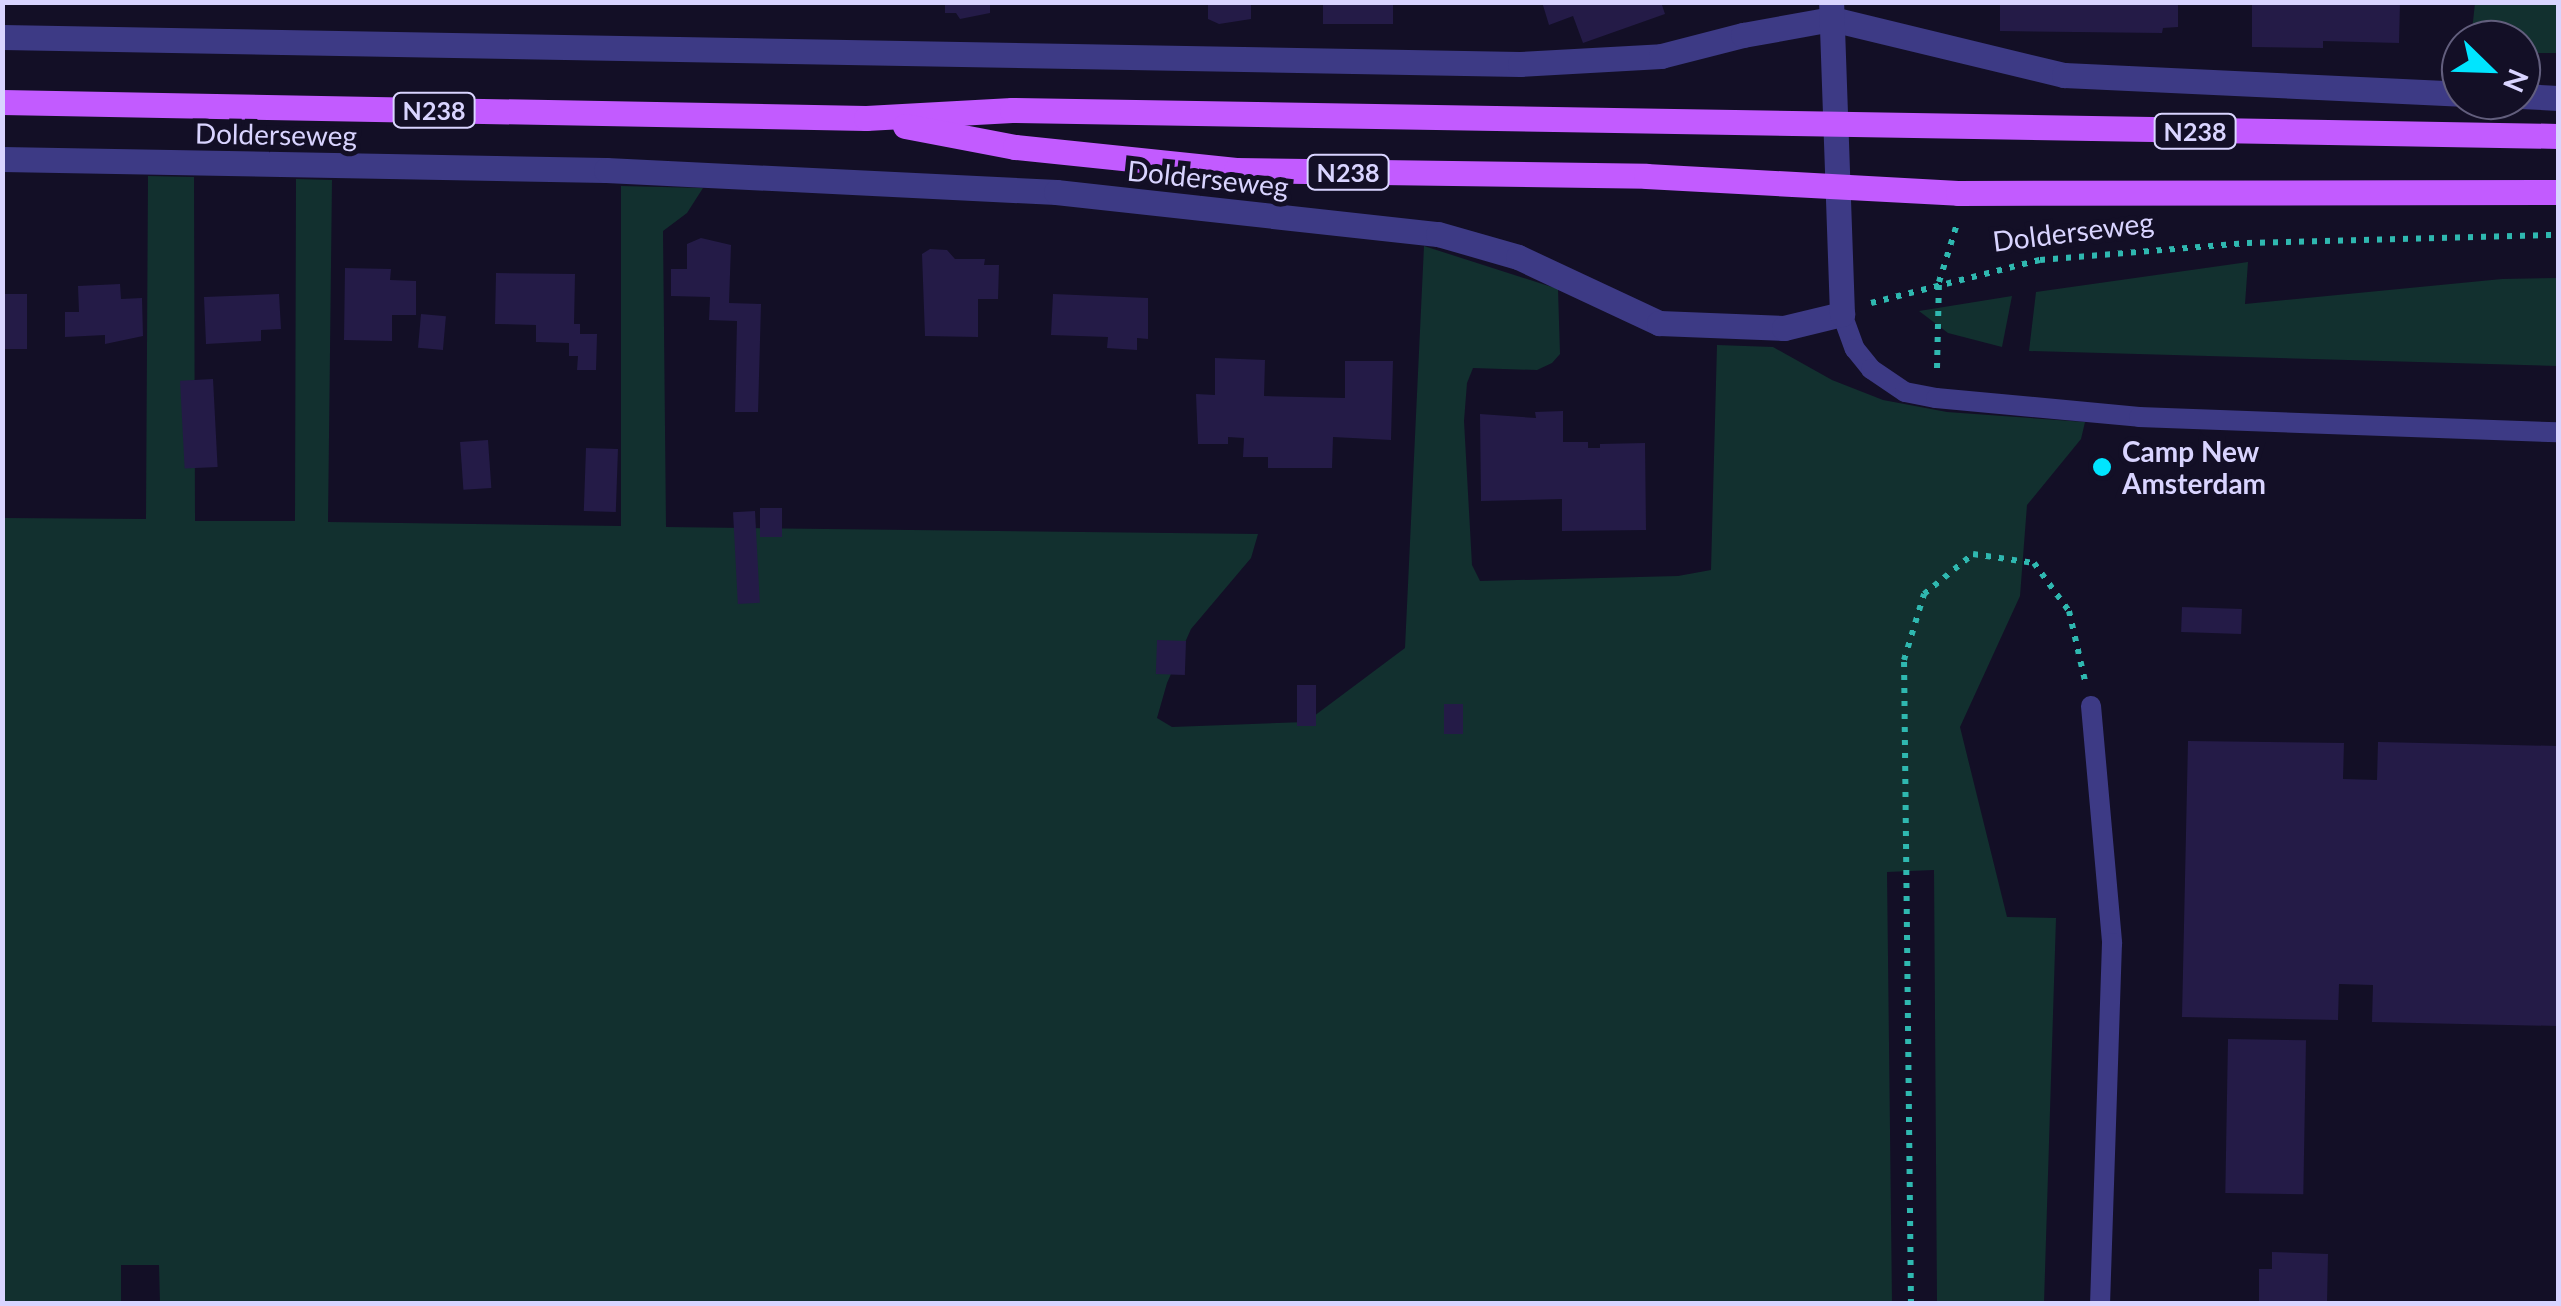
<!DOCTYPE html>
<html>
<head>
<meta charset="utf-8">
<style>
  body { margin:0 }
  #map { position:relative; width:2561px; height:1306px; overflow:hidden; background:#130f26; font-family:Lato,sans-serif }
  div>[style] { position:absolute }
  [style*='--x'] { left:calc(var(--x)*1px); top:calc(var(--y)*1px); width:calc(var(--w)*1px); rotate:calc(var(--a)*1deg) }
  .green>* { inset:0; background:#12302f }
  .building>* { inset:0; background:#241b47; transform-origin:0 0 }
  .path>* { height:6px; margin-top:-3px; transform-origin:0; background:repeating-linear-gradient(90deg,#2fb8b0 0 5px,transparent 0 13px) }
  .service>* { height:20px; margin:-10px; padding:0 10px; transform-origin:10px; border-radius:10px; background:#3d3a85 }
  .minor>* { height:25px; margin:-12.5px; padding:0 12.5px; transform-origin:12.5px; border-radius:12.5px; background:#3d3a85 }
  .primary>* { height:25px; margin:-12.5px; padding:0 12.5px; transform-origin:12.5px; border-radius:12.5px; background:#c25bff }
  .dots>* { width:28px; height:28px; translate:-50% -50%; box-sizing:border-box; border:5px solid #130f26; border-radius:50% }
  span { translate:-50% -50%; white-space:nowrap; text-align:center; line-height:1.15; -webkit-text-stroke:10px #130f26; paint-order:stroke }
  .shield-label span { padding:2px 8px; background:#130f26; border:2px solid; border-radius:8px; -webkit-text-stroke-width:0 }
  .shield-label { font-size:25px; color:#d9d4ff; font-weight:700 }
  .street-label { font-size:28px; color:#d9d4ff }
  .poi-label { font-size:28px; color:#d9d4ff; font-weight:700 }
  .left { translate:0 -50%; text-align:left }
  .frame { position:absolute; inset:0; border:5px solid #d9d4ff; pointer-events:none }
  .north { position:absolute; left:2441px; top:20px; width:100px; height:100px; box-sizing:border-box; background:#130f26; border:2px solid #625e7d; border-radius:50%; rotate:113deg; font-size:28px; font-weight:700; line-height:40px; text-align:center; color:#d9d4ff }
  .north::after { content:''; display:block; margin:auto; width:35px; height:45px; background:#00e5ff; clip-path:polygon(50% 0,100% 100%,50% 72%,0 100%) }
</style>
</head>
<body>
<div id="map">
  <div class="green">
    <i style="clip-path:polygon(2475px 3px,2558px 3px,2558px 53px,2521px 53px,2521px 40px,2471px 40px)"></i>
    <i style="clip-path:polygon(148px 176px,194px 177px,195px 521px,295px 521px,296px 179px,332px 180px,328px 522px,621px 526px,621px 186px,703px 188px,687px 213px,663px 231px,666px 527px,1258px 534px,1251px 558px,1191px 629px,1167px 683px,1157px 718px,1172px 727px,1306px 722px,1405px 648px,1424px 246px,1558px 289px,1560px 354px,1552px 363px,1537px 370px,1473px 368px,1467px 383px,1464px 421px,1472px 565px,1480px 581px,1678px 576px,1711px 570px,1717px 345px,1773px 347px,1832px 380px,1883px 400px,1947px 412px,2085px 422px,2081px 439px,2027px 505px,2020px 596px,1960px 727px,2007px 917px,2056px 918px,2044px 1303px,1937px 1303px,1934px 870px,1887px 872px,1892px 1303px,160px 1304px,159px 1265px,121px 1265px,121px 1303px,3px 1304px,3px 518px,146px 519px)"></i>
    <i style="clip-path:polygon(2248px 262px,2245px 304px,2502px 279px,2558px 278px,2558px 366px,2029px 351px,2036px 292px)"></i>
    <i style="clip-path:polygon(2012px 296px,2002px 347px,1948px 333px,1919px 311px)"></i>
  </div>
  <div class="building">
    <i style="clip-path:polygon(945px 2px,990px 2px,990px 13px,960px 19px,956px 13px,945px 13px)"></i>
    <i style="clip-path:polygon(1208px 2px,1251px 2px,1251px 19px,1219px 24px,1208px 19px)"></i>
    <i style="left:1323px;top:2px;width:70px;height:22px"></i>
    <i style="clip-path:polygon(1542px 2px,1661px 2px,1665px 14px,1583px 43px,1573px 16px,1549px 25px)"></i>
    <i style="clip-path:polygon(2018px 2px,2178px 2px,2178px 27px,2163px 28px,2162px 33px,2000px 31px,2000px 5px)"></i>
    <i style="clip-path:polygon(2252px 2px,2400px 2px,2399px 43px,2323px 41px,2323px 48px,2252px 47px)"></i>
    <i style="clip-path:polygon(701px 238px,731px 245px,729px 303px,761px 304px,758px 412px,735px 412px,737px 321px,709px 320px,710px 297px,671px 296px,671px 269px,687px 269px,687px 244px)"></i>
    <i style="clip-path:polygon(930px 249px,947px 250px,955px 259px,985px 259px,984px 265px,999px 265px,998px 299px,978px 299px,978px 337px,925px 336px,922px 254px)"></i>
    <i style="clip-path:polygon(345px 268px,391px 269px,390px 280px,416px 281px,416px 315px,392px 315px,392px 341px,344px 340px)"></i>
    <i style="clip-path:polygon(496px 273px,575px 274px,574px 324px,580px 324px,580px 334px,597px 334px,596px 370px,577px 370px,578px 356px,569px 356px,569px 343px,536px 342px,536px 325px,495px 324px)"></i>
    <i style="clip-path:polygon(120px 284px,121px 299px,142px 298px,143px 336px,105px 344px,105px 335px,65px 337px,65px 312px,79px 312px,78px 286px)"></i>
    <i style="left:5px;top:294px;width:22px;height:55px"></i>
    <i style="clip-path:polygon(279px 294px,281px 329px,261px 330px,261px 341px,206px 344px,204px 297px)"></i>
    <i style="clip-path:polygon(1053px 294px,1148px 298px,1148px 339px,1137px 338px,1137px 350px,1107px 348px,1108px 337px,1051px 335px)"></i>
    <i style="left:421px;top:314px;width:25px;height:34px;rotate:5deg"></i>
    <i style="clip-path:polygon(1215px 358px,1265px 360px,1264px 396px,1345px 398px,1345px 361px,1393px 361px,1391px 440px,1333px 437px,1332px 468px,1268px 468px,1268px 457px,1243px 457px,1244px 438px,1228px 437px,1228px 444px,1198px 444px,1196px 394px,1215px 395px)"></i>
    <i style="left:213px;top:379px;width:88px;height:33px;rotate:87deg"></i>
    <i style="clip-path:polygon(1563px 411px,1563px 442px,1588px 442px,1588px 448px,1600px 448px,1600px 444px,1645px 443px,1646px 530px,1562px 531px,1562px 499px,1481px 501px,1480px 414px,1536px 418px,1535px 412px)"></i>
    <i style="left:488px;top:440px;width:48px;height:28px;rotate:86deg"></i>
    <i style="left:586px;top:448px;width:32px;height:63px;rotate:2deg"></i>
    <i style="left:760px;top:508px;width:22px;height:29px"></i>
    <i style="left:755px;top:511px;width:92px;height:22px;rotate:87deg"></i>
    <i style="left:2182px;top:607px;width:60px;height:25px;rotate:2deg"></i>
    <i style="left:1186px;top:641px;width:34px;height:29px;rotate:92deg"></i>
    <i style="left:1297px;top:685px;width:19px;height:41px"></i>
    <i style="left:1444px;top:704px;width:19px;height:30px"></i>
    <i style="clip-path:polygon(2188px 741px,2344px 743px,2343px 779px,2377px 780px,2378px 742px,2558px 746px,2558px 1026px,2372px 1022px,2373px 985px,2339px 984px,2338px 1020px,2182px 1017px)"></i>
    <i style="left:2228px;top:1039px;width:78px;height:154px;rotate:1deg"></i>
    <i style="clip-path:polygon(2272px 1252px,2328px 1254px,2327px 1304px,2259px 1304px,2259px 1269px,2272px 1269px)"></i>
  </div>
  <div class="path">
    <i style="--x:1871;--y:303;--w:174;--a:-14.3"></i>
    <i style="--x:2040;--y:260;--w:208;--a:-4.7"></i>
    <i style="--x:2247;--y:243;--w:311;--a:-1.5"></i>
    <i style="--x:1937;--y:368;--w:86;--a:-88.7"></i>
    <i style="--x:1939;--y:282;--w:61;--a:-72.8"></i>
    <i style="--x:1911;--y:1304;--w:644;--a:-90.62"></i>
    <i style="--x:1904;--y:660;--w:69;--a:-73.1"></i>
    <i style="--x:1924;--y:594;--w:63;--a:-39.2"></i>
    <i style="--x:1973;--y:554;--w:62;--a:8.4"></i>
    <i style="--x:2034;--y:563;--w:59;--a:53.9"></i>
    <i style="--x:2069;--y:611;--w:72;--a:77.1"></i>
  </div>
  <div class="service">
    <i style="--x:1842;--y:314;--w:37;--a:70"></i>
    <i style="--x:1855;--y:349;--w:26;--a:51"></i>
    <i style="--x:1871;--y:369;--w:41;--a:34.1"></i>
    <i style="--x:1905;--y:392;--w:32;--a:11"></i>
    <i style="--x:1936;--y:398;--w:204;--a:5.3"></i>
    <i style="--x:2139;--y:417;--w:419;--a:2.1"></i>
    <i style="--x:2091;--y:706;--w:238;--a:84.9"></i>
    <i style="--x:2112;--y:943;--w:361;--a:91.9"></i>
  </div>
  <div class="minor">
    <i style="--x:2;--y:37;--w:1518;--a:1.02"></i>
    <i style="--x:1520;--y:64;--w:141;--a:-3.2"></i>
    <i style="--x:1661;--y:56;--w:85;--a:-14.4"></i>
    <i style="--x:1743;--y:35;--w:90;--a:-10.2"></i>
    <i style="--x:1832;--y:19;--w:239;--a:13.6"></i>
    <i style="--x:2064;--y:75;--w:397;--a:2.7"></i>
    <i style="--x:2521;--y:96;--w:37;--a:3"></i>
    <i style="--x:2;--y:159;--w:604;--a:1.04"></i>
    <i style="--x:606;--y:170;--w:451;--a:2.8"></i>
    <i style="--x:1056;--y:192;--w:384;--a:6.3"></i>
    <i style="--x:1438;--y:234;--w:83;--a:16"></i>
    <i style="--x:1518;--y:257;--w:156;--a:25.1"></i>
    <i style="--x:1659;--y:323;--w:125;--a:2.3"></i>
    <i style="--x:1784;--y:328;--w:60;--a:-13.6"></i>
    <i style="--x:1842;--y:314;--w:312;--a:-92"></i>
  </div>
  <div class="primary">
    <i style="--x:2;--y:102;--w:864;--a:1.06"></i>
    <i style="--x:866;--y:118;--w:146;--a:-3.1"></i>
    <i style="--x:1012;--y:110;--w:1546;--a:0.96"></i>
    <i style="--x:905;--y:126;--w:112;--a:10.8"></i>
    <i style="--x:1015;--y:147;--w:222;--a:5.9"></i>
    <i style="--x:1236;--y:170;--w:410;--a:0.8"></i>
    <i style="--x:1646;--y:176;--w:312;--a:3.1"></i>
    <i style="--x:1958;--y:193;--w:600;--a:-0.1"></i>
  </div>
  <div class="dots">
    <i style="left:2102px;top:467px;background:#00e5ff"></i>
  </div>
  <div class="shield-label">
    <span style="left:434px;top:110px">N238</span>
    <span style="left:2195px;top:131px">N238</span>
    <span style="left:1348px;top:172px">N238</span>
  </div>
  <div class="street-label">
    <span style="left:276px;top:134px;rotate:1deg">Dolderseweg</span>
    <span style="left:1208px;top:178px;rotate:6deg">Dolderseweg</span>
    <span style="left:2073px;top:231px;rotate:-7deg">Dolderseweg</span>
  </div>
  <div class="poi-label">
    <span class="left" style="left:2122px;top:467px">Camp New<br>Amsterdam</span>
  </div>
  <div class="frame"></div>
  <div class="north">N</div>
</div>
</body>
</html>
